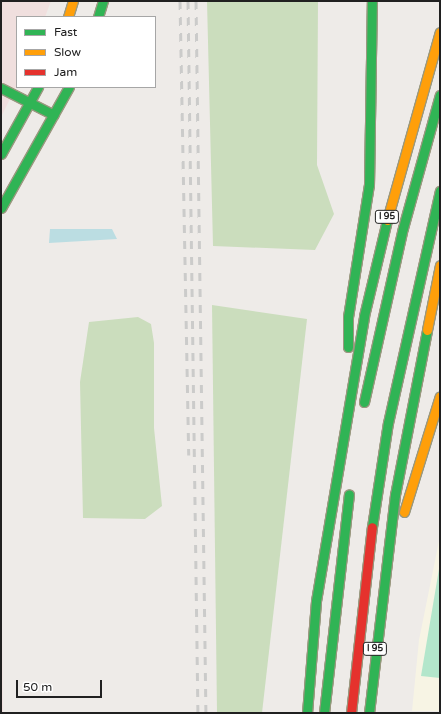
<!DOCTYPE html>
<html>
<head>
<meta charset="utf-8">
<style>
  body { margin:0 }
  #map { position:relative; width:441px; height:714px; overflow:hidden; background:#eeebe8; font-family:"Varela Round",sans-serif }
  div>[style] { position:absolute }
  [style*='--x'] { left:calc(var(--x)*1px); top:calc(var(--y)*1px); width:calc(var(--w)*1px); rotate:calc(var(--a)*1deg) }
  .commercial>* { inset:0; background:#f0dfde }
  .education>* { inset:0; background:#f7f4e4 }
  .forest>* { inset:0; background:#cbddbd }
  .pitch>* { inset:0; background:#b3e6cb }
  .water>* { inset:0; background:#bbdde2 }
  .roads { filter:drop-shadow(1px 0 #99987f) drop-shadow(-1px 0 #99987f) drop-shadow(0 1px #99987f) drop-shadow(0 -1px #99987f) }
  .fast>* { height:9px; margin:-4.5px; padding:0 4.5px; transform-origin:4.5px; border-radius:4.5px; background:#30b455 }
  .slow>* { height:9px; margin:-4.5px; padding:0 4.5px; transform-origin:4.5px; border-radius:4.5px; background:#ff9f0a }
  .jam>* { height:9px; margin:-4.5px; padding:0 4.5px; transform-origin:4.5px; border-radius:4.5px; background:#e5322d }
  .rail>* { height:3px; margin-top:-1.5px; transform-origin:0; background:repeating-linear-gradient(90deg,#cbcbca 0 8px,transparent 0 16px) }
  span { translate:-50% -50%; white-space:nowrap; text-align:center; line-height:1.15; -webkit-text-stroke:4px #fff; paint-order:stroke }
  .shield-label span { padding:1px 3px; background:#fff; border:1px solid; border-radius:3px; -webkit-text-stroke-width:0 }
  .shield-label { font-size:9px; color:#202020; font-weight:700 }
  .frame { position:absolute; inset:0; border:2px solid #202020; pointer-events:none }
  .legend { position:absolute; left:16px; top:16px; width:140px; height:72px; box-sizing:border-box; background:#fff; border:1px solid #a6a6a6; margin:0; padding:5px 7px; list-style:none; font-size:12px; color:#202020 }
  .legend li { display:flex; align-items:center; gap:8px; height:20px }
  .legend b { width:20px; border:1px solid #a6a6a6 }
  .scale { position:absolute; left:16px; top:680px; width:86px; height:18px; box-sizing:border-box; border:2px solid #202020; border-top:0; padding-left:5px; font-size:12px; line-height:14px; white-space:nowrap; color:#202020; -webkit-text-stroke:3px #fff; paint-order:stroke }
</style>
</head>
<body>
<div id="map">
  <div class="commercial">
    <i style="clip-path:polygon(1px 1px,51px 1px,45px 17px,17px 17px,17px 85px,1px 117px)"></i>
    <i style="clip-path:polygon(1px 529px,3px 713px,1px 713px)"></i>
  </div>
  <div class="education">
    <i style="clip-path:polygon(440px 536px,440px 711px,412px 711px,419px 640px)"></i>
  </div>
  <div class="forest">
    <i style="clip-path:polygon(207px 1px,318px 1px,317px 165px,334px 214px,315px 250px,213px 246px)"></i>
    <i style="clip-path:polygon(212px 305px,307px 319px,262px 713px,217px 713px)"></i>
    <i style="clip-path:polygon(138px 317px,151px 324px,154px 343px,154px 428px,162px 506px,145px 519px,83px 518px,80px 382px,89px 322px)"></i>
  </div>
  <div class="pitch">
    <i style="clip-path:polygon(440px 563px,440px 678px,421px 676px)"></i>
  </div>
  <div class="water">
    <i style="clip-path:polygon(50px 229px,112px 229px,117px 239px,49px 243px)"></i>
  </div>
  <div class="roads">
    <div class="fast">
      <i style="--x:98;--y:17;--w:17;--a:-73"></i>
      <i style="--x:1;--y:88;--w:59;--a:27"></i>
      <i style="--x:1;--y:154;--w:77;--a:-61.1"></i>
      <i style="--x:1;--y:208;--w:139;--a:-60.7"></i>
      <i style="--x:348;--y:347;--w:30;--a:-90"></i>
      <i style="--x:348;--y:317;--w:134;--a:-81"></i>
      <i style="--x:369;--y:185;--w:184;--a:-89.1"></i>
      <i style="--x:364;--y:402;--w:178;--a:-77.4"></i>
      <i style="--x:403;--y:228;--w:138;--a:-74.5"></i>
      <i style="--x:372;--y:527;--w:105;--a:-81.3"></i>
      <i style="--x:388;--y:423;--w:238;--a:-77.4"></i>
      <i style="--x:307;--y:713;--w:112;--a:-85.4"></i>
      <i style="--x:316;--y:601;--w:289;--a:-80.4"></i>
      <i style="--x:364;--y:316;--w:99;--a:-76.5"></i>
      <i style="--x:324;--y:713;--w:220;--a:-83.5"></i>
      <i style="--x:369;--y:713;--w:220;--a:-83.2"></i>
      <i style="--x:395;--y:495;--w:168;--a:-79"></i>
    </div>
    <div class="slow">
      <i style="--x:68;--y:17;--w:17;--a:-73"></i>
      <i style="--x:387;--y:220;--w:195;--a:-74.3"></i>
      <i style="--x:427;--y:330;--w:66;--a:-78.7"></i>
      <i style="--x:404;--y:512;--w:121;--a:-72.8"></i>
    </div>
    <div class="jam">
      <i style="--x:351;--y:713;--w:187;--a:-83.6"></i>
    </div>
  </div>
  <div class="rail">
    <i style="--x:180;--y:1;--w:454;--a:88.9"></i>
    <i style="--x:188;--y:1;--w:712;--a:89.2"></i>
    <i style="--x:196;--y:1;--w:712;--a:89.2"></i>
  </div>
  <div class="shield-label">
    <span style="left:387px;top:217px">I 95</span>
    <span style="left:375px;top:649px">I 95</span>
  </div>
  <div class="frame"></div>
  <ul class="legend">
  <li><b style="height:5px;background:#30b455"></b>Fast</li>
  <li><b style="height:5px;background:#ff9f0a"></b>Slow</li>
  <li><b style="height:5px;background:#e5322d"></b>Jam</li>
  </ul>
  <div class="scale">50 m</div>
</div>
</body>
</html>
